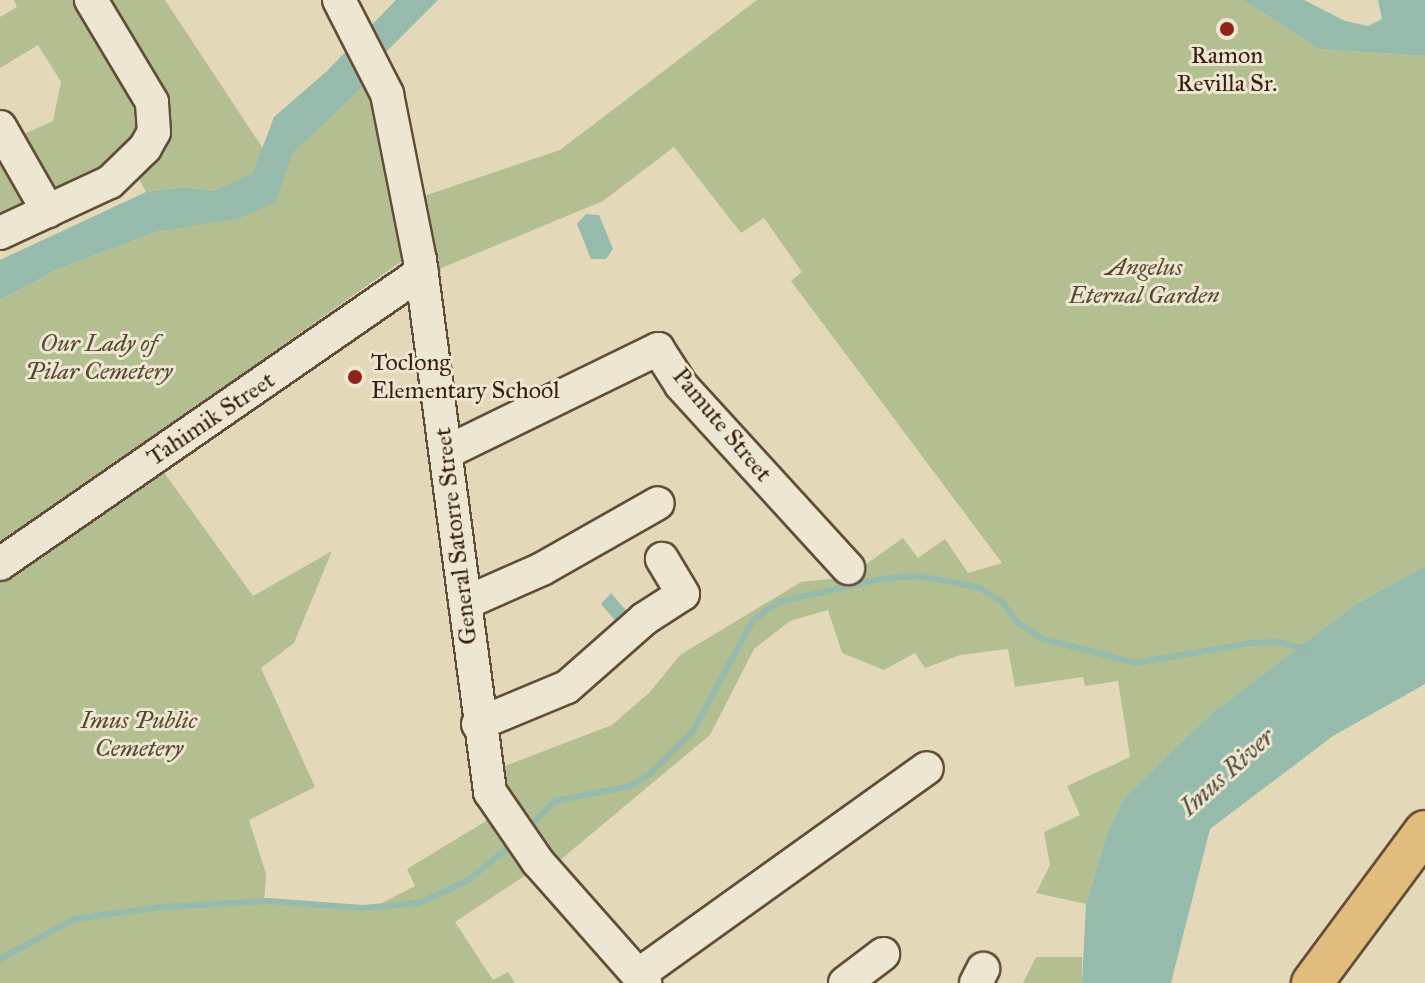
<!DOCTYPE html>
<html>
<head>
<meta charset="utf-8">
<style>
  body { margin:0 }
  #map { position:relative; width:1425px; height:983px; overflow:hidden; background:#e3d9b9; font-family:"IM FELL Great Primer",serif }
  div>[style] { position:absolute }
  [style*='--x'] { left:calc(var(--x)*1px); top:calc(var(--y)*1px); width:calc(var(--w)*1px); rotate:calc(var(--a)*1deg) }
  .green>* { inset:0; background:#b3bf90 }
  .water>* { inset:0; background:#96baac }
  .stream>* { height:6px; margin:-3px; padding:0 3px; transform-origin:3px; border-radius:3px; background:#96baac }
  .roads { filter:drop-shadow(2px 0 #624e38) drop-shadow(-2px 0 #624e38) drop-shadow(0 2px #624e38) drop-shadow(0 -2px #624e38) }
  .minor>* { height:32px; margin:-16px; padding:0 16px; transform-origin:16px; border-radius:16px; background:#ede6d2 }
  .major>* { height:40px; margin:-20px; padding:0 20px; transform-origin:20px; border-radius:20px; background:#e2bc7c }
  .dots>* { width:22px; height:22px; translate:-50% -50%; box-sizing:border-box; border:4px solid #ede6d2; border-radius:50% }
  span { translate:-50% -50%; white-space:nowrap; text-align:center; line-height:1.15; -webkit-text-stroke:6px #ede6d2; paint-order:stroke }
  .poi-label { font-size:24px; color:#37200d }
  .left { translate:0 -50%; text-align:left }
  .park-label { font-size:24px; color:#56482e; font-style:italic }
  .street-label { font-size:24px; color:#37200d }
  .water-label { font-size:26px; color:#544e3d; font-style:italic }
</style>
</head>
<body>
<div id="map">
  <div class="green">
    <i style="clip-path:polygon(14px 0,84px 0,138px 94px,143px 142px,53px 202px,17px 137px,53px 121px,61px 82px,38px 45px,0 68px,0 17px,17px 7px)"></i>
    <i style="clip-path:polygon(97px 0,165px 0,264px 150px,254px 173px,214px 191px,183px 187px,146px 192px,135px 171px,159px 137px)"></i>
    <i style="clip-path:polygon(757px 0,1243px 0,1319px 49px,1425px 56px,1425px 566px,1356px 604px,1212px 713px,1124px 798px,1107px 833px,1086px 904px,1036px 893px,1050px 865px,1044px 832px,1080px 815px,1067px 786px,1130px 757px,1118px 681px,1085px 686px,1083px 677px,1015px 687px,1008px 649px,960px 655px,925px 668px,915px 653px,884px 670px,842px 653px,828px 610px,790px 621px,754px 649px,710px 735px,553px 866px,511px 813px,497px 769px,612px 725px,650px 692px,680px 655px,801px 582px,848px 577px,903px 538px,918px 558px,945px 539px,968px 573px,1002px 563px,791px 281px,802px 272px,764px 218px,741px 233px,674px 147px,603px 201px,432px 272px,418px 198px,560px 150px)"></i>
    <i style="clip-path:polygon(370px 76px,406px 258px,0 546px,0 300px,58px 269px,159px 231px,274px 203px,293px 153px)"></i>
    <i style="clip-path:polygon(0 143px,39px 208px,0 223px)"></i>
    <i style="clip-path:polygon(158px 464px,253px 596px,332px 551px,294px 643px,261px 668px,315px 787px,249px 820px,266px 874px,264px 903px,366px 911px,415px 886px,407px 869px,491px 818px,532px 871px,455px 922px,493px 980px,508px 972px,515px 983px,0 983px,0 568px)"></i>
    <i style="clip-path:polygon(1036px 957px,1082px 957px,1082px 983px,1023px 983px)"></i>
  </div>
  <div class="water">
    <i style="clip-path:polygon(396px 0,438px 0,387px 51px,365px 84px,293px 153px,275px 203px,237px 219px,159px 231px,58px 269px,0 300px,0 260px,146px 192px,183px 187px,214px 191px,253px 173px,274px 117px,326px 72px)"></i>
    <i style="clip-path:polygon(1243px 0,1304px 0,1345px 21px,1368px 26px,1382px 19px,1378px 0,1425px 0,1425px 56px,1319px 49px)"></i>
    <i style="clip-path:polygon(586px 214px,599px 215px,613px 249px,606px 259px,591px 259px,577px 224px)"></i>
    <i style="clip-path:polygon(1425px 566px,1425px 684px,1333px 736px,1210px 829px,1171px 983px,1082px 983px,1086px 904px,1107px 833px,1124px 798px,1212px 713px,1356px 604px)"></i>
    <i style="clip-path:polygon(611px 593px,629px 614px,620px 626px,601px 604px)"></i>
  </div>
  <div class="stream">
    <i style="--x:527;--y:829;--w:40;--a:-45"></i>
    <i style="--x:555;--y:801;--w:77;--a:-11.2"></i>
    <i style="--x:631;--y:786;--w:25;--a:-34"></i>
    <i style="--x:652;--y:772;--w:58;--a:-45"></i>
    <i style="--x:693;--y:731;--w:126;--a:-61.6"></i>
    <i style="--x:753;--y:620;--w:32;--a:-35"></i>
    <i style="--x:779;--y:602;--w:27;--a:-13"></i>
    <i style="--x:805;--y:596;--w:77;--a:-12.8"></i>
    <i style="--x:880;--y:579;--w:37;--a:-5"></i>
    <i style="--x:917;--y:576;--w:42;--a:9.7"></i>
    <i style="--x:958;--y:583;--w:23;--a:13"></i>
    <i style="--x:980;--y:588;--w:27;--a:33"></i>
    <i style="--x:1003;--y:603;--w:25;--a:53"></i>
    <i style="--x:1018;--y:623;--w:27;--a:34"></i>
    <i style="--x:1040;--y:638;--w:98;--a:14.7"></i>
    <i style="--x:1135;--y:663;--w:118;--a:-9.8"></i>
    <i style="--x:1251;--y:643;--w:28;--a:-2"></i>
    <i style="--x:1279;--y:642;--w:30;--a:14"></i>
    <i style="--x:0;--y:959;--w:84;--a:-28.4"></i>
    <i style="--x:74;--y:919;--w:88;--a:-7.9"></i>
    <i style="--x:161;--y:907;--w:108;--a:-3.2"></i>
    <i style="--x:269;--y:901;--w:94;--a:4.3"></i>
    <i style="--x:363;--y:908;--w:56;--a:-5.1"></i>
    <i style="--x:419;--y:903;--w:53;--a:-24.6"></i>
    <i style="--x:467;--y:881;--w:60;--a:-39"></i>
  </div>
  <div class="roads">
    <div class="minor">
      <i style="--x:339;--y:0;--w:106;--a:62.9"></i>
      <i style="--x:387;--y:94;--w:169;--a:78.8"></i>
      <i style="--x:420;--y:260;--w:537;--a:82.5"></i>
      <i style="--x:490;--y:792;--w:85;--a:55.6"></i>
      <i style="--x:538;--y:862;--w:162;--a:48.5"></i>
      <i style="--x:0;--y:127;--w:97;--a:60.3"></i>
      <i style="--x:0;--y:233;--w:121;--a:-24.9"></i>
      <i style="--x:110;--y:182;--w:49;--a:-44.2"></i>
      <i style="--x:145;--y:148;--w:18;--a:-61"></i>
      <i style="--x:154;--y:132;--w:30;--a:-94"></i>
      <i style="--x:152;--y:102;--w:119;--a:-120.9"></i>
      <i style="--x:447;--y:452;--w:235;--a:-26"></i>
      <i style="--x:658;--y:349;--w:43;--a:57.4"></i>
      <i style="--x:681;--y:385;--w:248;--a:47.6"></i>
      <i style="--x:0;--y:564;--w:513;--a:-34.68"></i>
      <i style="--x:465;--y:603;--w:84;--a:-23.8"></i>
      <i style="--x:542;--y:569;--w:133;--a:-29.6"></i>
      <i style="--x:478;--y:724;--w:96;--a:-22.6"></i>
      <i style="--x:567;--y:687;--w:103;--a:-41.4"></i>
      <i style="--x:644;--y:619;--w:46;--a:-32.7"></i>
      <i style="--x:683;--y:594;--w:41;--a:-121"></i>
      <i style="--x:638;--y:975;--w:355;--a:-35.6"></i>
      <i style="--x:845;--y:983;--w:48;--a:-37.3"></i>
      <i style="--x:976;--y:983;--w:16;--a:-63"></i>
    </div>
    <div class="major">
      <i style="--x:1312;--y:983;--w:189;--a:-53.4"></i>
    </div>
  </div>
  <div class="dots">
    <i style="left:1227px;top:29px;background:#8f2418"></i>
    <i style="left:355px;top:377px;background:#8f2418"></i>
  </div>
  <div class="poi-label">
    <span style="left:1227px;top:70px">Ramon<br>Revilla Sr.</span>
    <span class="left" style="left:371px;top:377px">Toclong<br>Elementary School</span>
  </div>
  <div class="park-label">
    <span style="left:1144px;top:282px">Angelus<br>Eternal Garden</span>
    <span style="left:99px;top:358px">Our Lady of<br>Pilar Cemetery</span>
    <span style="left:139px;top:735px">Imus Public<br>Cemetery</span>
  </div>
  <div class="street-label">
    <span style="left:211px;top:419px;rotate:-34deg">Tahimik Street</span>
    <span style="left:722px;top:425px;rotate:50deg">Pamute Street</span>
    <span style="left:456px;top:536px;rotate:-97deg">General Satorre Street</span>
  </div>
  <div class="water-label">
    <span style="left:1227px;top:772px;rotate:-42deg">Imus River</span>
  </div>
</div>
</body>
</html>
